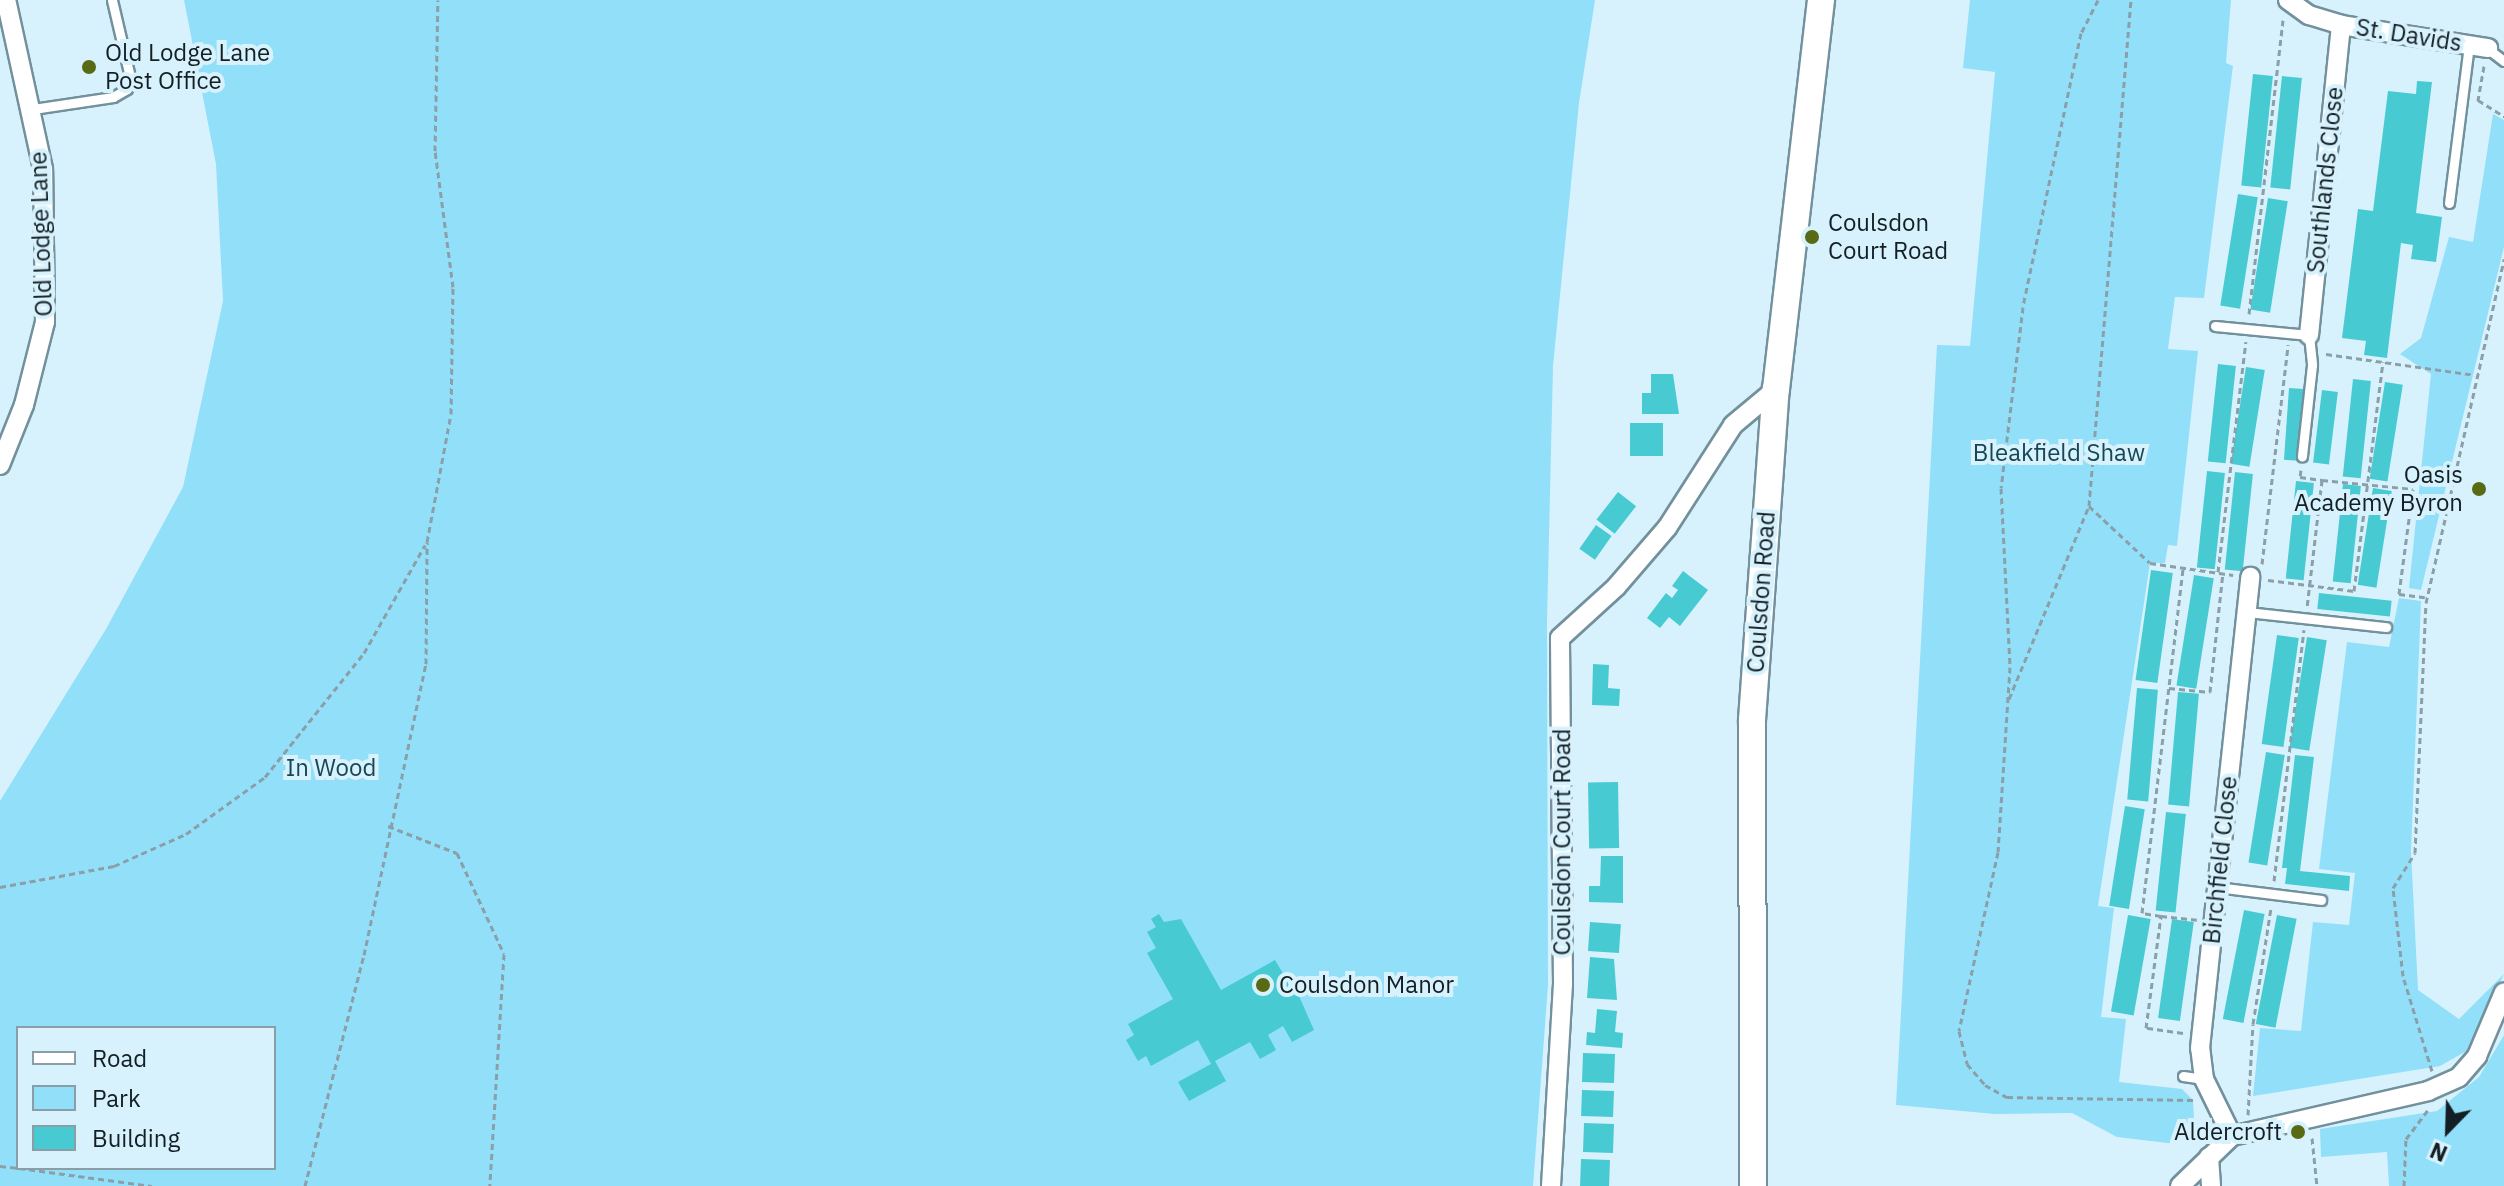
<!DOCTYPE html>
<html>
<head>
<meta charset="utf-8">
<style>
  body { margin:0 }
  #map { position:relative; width:2504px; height:1186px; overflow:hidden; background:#d7f2fc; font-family:"IBM Plex Sans",sans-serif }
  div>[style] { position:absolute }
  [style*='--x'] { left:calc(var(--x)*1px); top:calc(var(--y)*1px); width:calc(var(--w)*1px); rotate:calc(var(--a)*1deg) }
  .green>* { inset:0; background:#92dffa }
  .building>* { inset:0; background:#48cad3; transform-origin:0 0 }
  .path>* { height:3px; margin-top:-1.5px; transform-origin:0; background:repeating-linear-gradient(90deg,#8a9fa7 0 6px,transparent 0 10px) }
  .roads { filter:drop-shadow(2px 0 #72919d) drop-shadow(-2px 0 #72919d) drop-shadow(0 2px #72919d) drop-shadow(0 -2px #72919d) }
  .service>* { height:9px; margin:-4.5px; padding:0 4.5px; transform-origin:4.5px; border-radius:4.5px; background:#fff }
  .minor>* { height:18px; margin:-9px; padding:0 9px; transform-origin:9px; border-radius:9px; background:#fff }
  .secondary>* { height:26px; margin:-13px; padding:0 13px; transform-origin:13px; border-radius:13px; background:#fff }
  .dots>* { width:22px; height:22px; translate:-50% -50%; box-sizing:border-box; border:4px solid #d7f2fc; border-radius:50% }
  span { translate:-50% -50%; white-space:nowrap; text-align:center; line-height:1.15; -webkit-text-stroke:8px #d7f2fc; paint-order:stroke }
  .street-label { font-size:24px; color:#131f24 }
  .poi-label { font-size:24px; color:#131f24 }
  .left { translate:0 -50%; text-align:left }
  .right { translate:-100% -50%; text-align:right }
  .park-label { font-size:24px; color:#174756 }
  .legend { position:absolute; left:16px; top:1026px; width:260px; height:144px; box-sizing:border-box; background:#d7f2fc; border:2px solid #899ea6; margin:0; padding:10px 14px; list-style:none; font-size:24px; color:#131f24 }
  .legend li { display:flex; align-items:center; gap:16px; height:40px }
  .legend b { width:40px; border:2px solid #899ea6 }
  .north { position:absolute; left:2408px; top:1090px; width:80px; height:80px; -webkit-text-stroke:6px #d7f2fc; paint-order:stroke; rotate:203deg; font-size:22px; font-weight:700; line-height:32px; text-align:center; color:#131f24 }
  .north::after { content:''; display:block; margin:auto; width:28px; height:36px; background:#131f24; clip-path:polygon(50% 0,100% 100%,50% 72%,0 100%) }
</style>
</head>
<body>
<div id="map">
  <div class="green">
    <i style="clip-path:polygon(evenodd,184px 0,1595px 0,1579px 103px,1553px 366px,1547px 621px,1548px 985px,1533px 1186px,0 1186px,0 801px,106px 629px,183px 487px,223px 301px,216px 164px,184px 0,18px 1028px,274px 1028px,274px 1168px,18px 1168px,18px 1028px)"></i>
    <i style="clip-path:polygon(1970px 0,2231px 0,2226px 63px,2233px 66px,2204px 298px,2175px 297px,2168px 349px,2198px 351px,2177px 546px,2168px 545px,2165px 563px,2150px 563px,2098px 906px,2114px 908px,2101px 1017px,2126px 1019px,2119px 1082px,2182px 1089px,2193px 1100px,2194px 1119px,2176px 1144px,2117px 1137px,2072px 1113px,1995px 1114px,1896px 1105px,1937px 345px,1970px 346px,1995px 72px,1963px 68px)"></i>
    <i style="clip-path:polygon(2493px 114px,2504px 120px,2504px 247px,2421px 590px,2409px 588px,2431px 374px,2400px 354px,2421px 338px,2449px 237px,2473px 242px)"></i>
    <i style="clip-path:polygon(2399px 598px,2421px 601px,2411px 852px,2418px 990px,2459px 1019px,2504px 974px,2470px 1049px,2440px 1066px,2253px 1096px,2260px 1028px,2301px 1031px,2313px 922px,2349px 925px,2355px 873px,2319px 869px,2347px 642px,2389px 647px)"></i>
    <i style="clip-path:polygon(2504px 1035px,2504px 1186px,2389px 1186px,2387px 1152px,2321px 1157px,2320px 1129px,2437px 1111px,2479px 1077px)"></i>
  </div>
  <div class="building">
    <i style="left:2253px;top:74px;width:20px;height:112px;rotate:6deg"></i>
    <i style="left:2282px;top:76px;width:20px;height:112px;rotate:6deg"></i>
    <i style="clip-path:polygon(2417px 81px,2432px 82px,2416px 213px,2442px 217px,2436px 262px,2411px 259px,2413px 245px,2401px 243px,2387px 358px,2364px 355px,2366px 341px,2342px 338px,2358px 209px,2373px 211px,2388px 91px,2416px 94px)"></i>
    <i style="left:2238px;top:194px;width:20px;height:113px;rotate:9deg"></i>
    <i style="left:2268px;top:198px;width:20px;height:113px;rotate:9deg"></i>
    <i style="left:2218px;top:364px;width:18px;height:98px;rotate:6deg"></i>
    <i style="left:2246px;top:367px;width:19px;height:98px;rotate:9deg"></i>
    <i style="clip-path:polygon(1651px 374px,1673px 374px,1679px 414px,1642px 414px,1642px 393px,1651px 393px)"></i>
    <i style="left:2353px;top:379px;width:18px;height:98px;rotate:6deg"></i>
    <i style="left:2385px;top:382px;width:18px;height:98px;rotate:9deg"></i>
    <i style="left:2289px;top:388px;width:15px;height:72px;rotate:4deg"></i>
    <i style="left:2322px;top:390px;width:16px;height:73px;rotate:7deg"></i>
    <i style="left:1630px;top:423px;width:33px;height:33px"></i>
    <i style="left:2207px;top:471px;width:18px;height:97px;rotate:6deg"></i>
    <i style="left:2235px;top:472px;width:18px;height:98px;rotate:6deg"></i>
    <i style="left:2296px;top:481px;width:18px;height:98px;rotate:6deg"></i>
    <i style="left:2343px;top:484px;width:18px;height:98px;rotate:6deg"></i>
    <i style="left:2373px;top:488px;width:19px;height:98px;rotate:9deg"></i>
    <i style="left:1618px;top:492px;width:23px;height:35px;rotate:38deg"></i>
    <i style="left:1596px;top:525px;width:19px;height:29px;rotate:35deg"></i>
    <i style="left:2151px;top:570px;width:22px;height:111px;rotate:8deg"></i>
    <i style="clip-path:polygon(1683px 571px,1708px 590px,1680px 626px,1669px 617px,1660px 628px,1647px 618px,1666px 593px,1672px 598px,1678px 590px,1672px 586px)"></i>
    <i style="left:2194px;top:575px;width:20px;height:112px;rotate:9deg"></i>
    <i style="left:2319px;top:593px;width:73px;height:16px;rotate:6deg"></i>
    <i style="left:2277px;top:635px;width:22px;height:110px;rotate:8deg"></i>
    <i style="left:2307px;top:637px;width:20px;height:112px;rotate:9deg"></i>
    <i style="clip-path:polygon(1593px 664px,1609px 665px,1608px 688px,1620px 689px,1619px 706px,1592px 705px)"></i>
    <i style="left:2137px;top:688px;width:21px;height:112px;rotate:5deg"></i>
    <i style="left:2178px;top:692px;width:21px;height:113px;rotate:5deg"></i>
    <i style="left:2266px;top:752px;width:19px;height:112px;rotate:9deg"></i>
    <i style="clip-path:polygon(2295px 755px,2314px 757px,2300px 871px,2350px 876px,2349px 891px,2285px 884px,2287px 868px,2282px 868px)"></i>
    <i style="left:1618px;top:782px;width:66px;height:30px;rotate:89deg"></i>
    <i style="left:2125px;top:806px;width:20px;height:101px;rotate:9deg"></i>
    <i style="left:2166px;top:812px;width:20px;height:99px;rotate:6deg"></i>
    <i style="clip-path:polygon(1601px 856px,1623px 856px,1623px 903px,1589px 902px,1589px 886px,1600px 886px)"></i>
    <i style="left:2244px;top:910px;width:21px;height:111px;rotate:11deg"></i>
    <i style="clip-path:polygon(1159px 914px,1164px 922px,1181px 919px,1221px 990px,1275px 960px,1287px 980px,1291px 978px,1314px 1030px,1292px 1042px,1283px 1026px,1268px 1035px,1276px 1050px,1260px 1059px,1250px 1042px,1215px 1061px,1226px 1081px,1189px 1101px,1178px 1082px,1211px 1064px,1198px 1040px,1151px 1066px,1146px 1056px,1138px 1061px,1126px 1040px,1134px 1035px,1128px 1024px,1173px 999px,1147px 953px,1156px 948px,1147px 932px,1156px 927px,1151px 919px)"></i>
    <i style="left:2128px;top:915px;width:23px;height:98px;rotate:10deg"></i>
    <i style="left:2277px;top:915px;width:20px;height:111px;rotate:11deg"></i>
    <i style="left:2172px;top:919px;width:22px;height:100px;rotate:8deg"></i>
    <i style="left:1590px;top:922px;width:31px;height:29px;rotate:4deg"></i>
    <i style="clip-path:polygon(1590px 957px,1614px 959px,1617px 1000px,1587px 998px)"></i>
    <i style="clip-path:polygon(1597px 1009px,1617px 1011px,1615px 1032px,1623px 1033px,1622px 1048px,1586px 1045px,1587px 1032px,1595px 1033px)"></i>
    <i style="left:1583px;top:1053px;width:32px;height:29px;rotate:2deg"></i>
    <i style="left:1582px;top:1090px;width:32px;height:26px;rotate:2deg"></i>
    <i style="left:1584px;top:1123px;width:30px;height:29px;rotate:2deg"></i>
    <i style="left:1581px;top:1159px;width:29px;height:27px;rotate:2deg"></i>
  </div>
  <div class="path">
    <i style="--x:2098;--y:0;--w:37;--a:117"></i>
    <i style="--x:2081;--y:33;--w:280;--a:102"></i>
    <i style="--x:2023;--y:307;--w:182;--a:96.9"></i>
    <i style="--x:2001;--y:488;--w:179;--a:87.1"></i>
    <i style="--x:2010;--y:667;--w:185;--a:93.7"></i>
    <i style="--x:1998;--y:852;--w:183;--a:102.3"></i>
    <i style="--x:1959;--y:1031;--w:34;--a:76"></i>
    <i style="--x:1967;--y:1064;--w:28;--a:49"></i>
    <i style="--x:1985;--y:1085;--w:25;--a:29"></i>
    <i style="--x:2007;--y:1097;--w:186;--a:0.9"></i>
    <i style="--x:2484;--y:66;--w:35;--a:100"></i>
    <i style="--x:2478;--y:100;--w:31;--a:32"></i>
    <i style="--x:2249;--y:314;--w:296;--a:-83.4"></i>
    <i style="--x:2326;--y:354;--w:150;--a:8"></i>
    <i style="--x:2301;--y:470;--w:7;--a:98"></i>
    <i style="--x:2300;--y:477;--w:22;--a:8"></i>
    <i style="--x:2322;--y:480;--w:128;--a:96.7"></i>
    <i style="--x:2322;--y:480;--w:91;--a:5.6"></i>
    <i style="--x:2413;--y:489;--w:106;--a:97.6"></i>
    <i style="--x:2399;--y:594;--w:26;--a:7"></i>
    <i style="--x:2089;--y:506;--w:508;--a:-85.26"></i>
    <i style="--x:2262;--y:564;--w:221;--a:-83.2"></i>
    <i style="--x:2218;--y:572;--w:232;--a:-83.1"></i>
    <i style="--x:2268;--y:580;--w:87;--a:7.3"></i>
    <i style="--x:2354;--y:591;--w:231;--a:-82.8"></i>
    <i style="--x:2169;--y:688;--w:41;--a:5.6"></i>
    <i style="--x:2210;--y:692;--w:120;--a:-83.8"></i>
    <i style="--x:2009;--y:699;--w:209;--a:-67.5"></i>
    <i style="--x:2089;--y:506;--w:83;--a:43.1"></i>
    <i style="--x:2150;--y:563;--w:84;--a:8.2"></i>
    <i style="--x:388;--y:826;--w:74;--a:21.4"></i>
    <i style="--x:457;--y:853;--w:111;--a:65"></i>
    <i style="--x:504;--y:954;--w:232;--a:93.5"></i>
    <i style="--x:2274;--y:881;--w:253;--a:-83.2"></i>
    <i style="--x:0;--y:887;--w:116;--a:-10.4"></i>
    <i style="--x:114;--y:866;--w:79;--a:-24"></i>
    <i style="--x:186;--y:834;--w:97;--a:-35.8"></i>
    <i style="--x:265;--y:777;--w:159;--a:-51.4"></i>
    <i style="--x:364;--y:653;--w:124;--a:-60.5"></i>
    <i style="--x:2161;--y:916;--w:36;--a:6"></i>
    <i style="--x:2183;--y:1033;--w:37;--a:-172"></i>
    <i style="--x:2146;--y:1028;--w:113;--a:-82.4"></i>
    <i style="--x:2161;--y:916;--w:19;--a:-171"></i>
    <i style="--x:2142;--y:913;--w:347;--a:-83.2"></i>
    <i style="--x:2432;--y:1071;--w:99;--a:-107"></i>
    <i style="--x:2403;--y:976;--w:89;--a:-96.5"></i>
    <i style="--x:2393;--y:888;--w:41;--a:-57.8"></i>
    <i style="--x:2415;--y:853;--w:250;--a:-87.5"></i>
    <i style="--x:2426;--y:603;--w:353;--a:-77.2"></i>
    <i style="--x:2248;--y:1115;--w:91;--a:-86.9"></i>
    <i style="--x:2253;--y:1024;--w:117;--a:-81.2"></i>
    <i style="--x:2312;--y:1138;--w:48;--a:84.1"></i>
    <i style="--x:0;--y:1166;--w:18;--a:6"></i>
    <i style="--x:19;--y:1168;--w:134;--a:7.7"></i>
    <i style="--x:305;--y:1186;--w:238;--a:-75.7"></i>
    <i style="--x:364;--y:955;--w:298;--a:-78"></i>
    <i style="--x:426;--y:664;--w:122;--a:-89.5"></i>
    <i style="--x:427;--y:542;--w:130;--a:-79.4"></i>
    <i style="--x:451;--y:414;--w:127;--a:-89.1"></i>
    <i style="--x:453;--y:287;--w:137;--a:-97.5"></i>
    <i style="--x:435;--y:151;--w:151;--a:-88.9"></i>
    <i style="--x:2404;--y:1186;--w:47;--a:-87.6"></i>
    <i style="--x:2406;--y:1139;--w:36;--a:-53"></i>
  </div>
  <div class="roads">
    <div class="service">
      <i style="--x:2488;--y:49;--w:20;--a:37"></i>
      <i style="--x:33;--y:109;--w:81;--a:-8.5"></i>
      <i style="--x:113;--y:97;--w:16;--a:-30"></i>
      <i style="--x:127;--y:89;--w:12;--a:-76"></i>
      <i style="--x:130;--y:77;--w:79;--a:-103.2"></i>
      <i style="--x:2449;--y:203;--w:159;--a:-82.8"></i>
      <i style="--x:2215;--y:326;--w:94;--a:5.5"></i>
      <i style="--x:2309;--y:335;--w:30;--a:84"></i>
      <i style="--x:2312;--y:365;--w:92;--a:96.3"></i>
      <i style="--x:2247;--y:612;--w:140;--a:6.2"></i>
      <i style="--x:2217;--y:887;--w:105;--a:7.1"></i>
      <i style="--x:2183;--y:1076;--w:21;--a:8"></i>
    </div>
    <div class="minor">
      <i style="--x:2288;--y:0;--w:26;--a:36"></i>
      <i style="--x:2309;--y:15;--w:34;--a:17"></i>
      <i style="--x:2341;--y:25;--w:149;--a:8.9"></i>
      <i style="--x:2309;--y:335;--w:312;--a:-84.1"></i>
      <i style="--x:0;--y:465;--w:65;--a:-68.2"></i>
      <i style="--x:24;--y:405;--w:86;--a:-75.8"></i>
      <i style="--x:45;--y:322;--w:153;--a:-90.7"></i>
      <i style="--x:43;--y:169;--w:173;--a:-102.3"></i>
      <i style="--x:2232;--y:1136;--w:64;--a:-116.2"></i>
      <i style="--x:2204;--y:1079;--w:31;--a:-97"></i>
      <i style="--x:2200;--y:1048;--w:474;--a:-83.9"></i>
      <i style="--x:2209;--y:1157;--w:29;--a:86"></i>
      <i style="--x:1551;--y:1186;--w:202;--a:-86.6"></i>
      <i style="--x:1563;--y:984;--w:346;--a:-90.5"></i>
      <i style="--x:1560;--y:638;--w:76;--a:-42.3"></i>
      <i style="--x:1616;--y:587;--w:78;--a:-49.2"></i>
      <i style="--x:1667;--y:528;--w:122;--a:-57.3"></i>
      <i style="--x:1733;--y:425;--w:56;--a:-39.9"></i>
      <i style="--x:2180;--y:1186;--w:72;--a:-43.9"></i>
      <i style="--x:2232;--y:1136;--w:201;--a:-12.9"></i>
      <i style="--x:2428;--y:1091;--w:34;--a:-24"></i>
      <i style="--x:2459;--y:1077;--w:28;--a:-49"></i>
      <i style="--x:2477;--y:1056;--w:69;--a:-67.1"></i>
    </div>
    <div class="secondary">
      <i style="--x:1753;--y:1186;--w:466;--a:-90.1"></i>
      <i style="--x:1752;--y:720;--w:332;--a:-85.9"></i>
      <i style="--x:1776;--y:389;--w:392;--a:-83.4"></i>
    </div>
  </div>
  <div class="dots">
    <i style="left:89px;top:67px;background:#596a15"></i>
    <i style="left:1812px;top:237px;background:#596a15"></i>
    <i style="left:2479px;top:489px;background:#596a15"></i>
    <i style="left:1263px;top:985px;background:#596a15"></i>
    <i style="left:2298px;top:1132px;background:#596a15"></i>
  </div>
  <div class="street-label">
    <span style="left:2409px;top:35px;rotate:9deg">St. Davids</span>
    <span style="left:2325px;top:180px;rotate:-84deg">Southlands Close</span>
    <span style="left:41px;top:234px;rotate:-92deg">Old Lodge Lane</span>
    <span style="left:1761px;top:592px;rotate:-86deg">Coulsdon Road</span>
    <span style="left:1562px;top:842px;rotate:-90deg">Coulsdon Court Road</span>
    <span style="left:2220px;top:860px;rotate:-84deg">Birchfield Close</span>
  </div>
  <div class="poi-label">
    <span class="left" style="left:105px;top:67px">Old Lodge Lane<br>Post Office</span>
    <span class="left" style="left:1828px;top:237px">Coulsdon<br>Court Road</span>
    <span class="right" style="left:2463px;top:489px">Oasis<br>Academy Byron</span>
    <span class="left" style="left:1279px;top:985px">Coulsdon Manor</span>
    <span class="right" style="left:2282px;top:1132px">Aldercroft</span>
  </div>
  <div class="park-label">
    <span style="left:2059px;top:453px">Bleakfield Shaw</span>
    <span style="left:331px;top:768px">In Wood</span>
  </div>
  <ul class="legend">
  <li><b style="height:10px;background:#fff"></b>Road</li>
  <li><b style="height:22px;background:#92dffa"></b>Park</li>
  <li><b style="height:22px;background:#48cad3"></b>Building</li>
  </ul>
  <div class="north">N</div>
</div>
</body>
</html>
